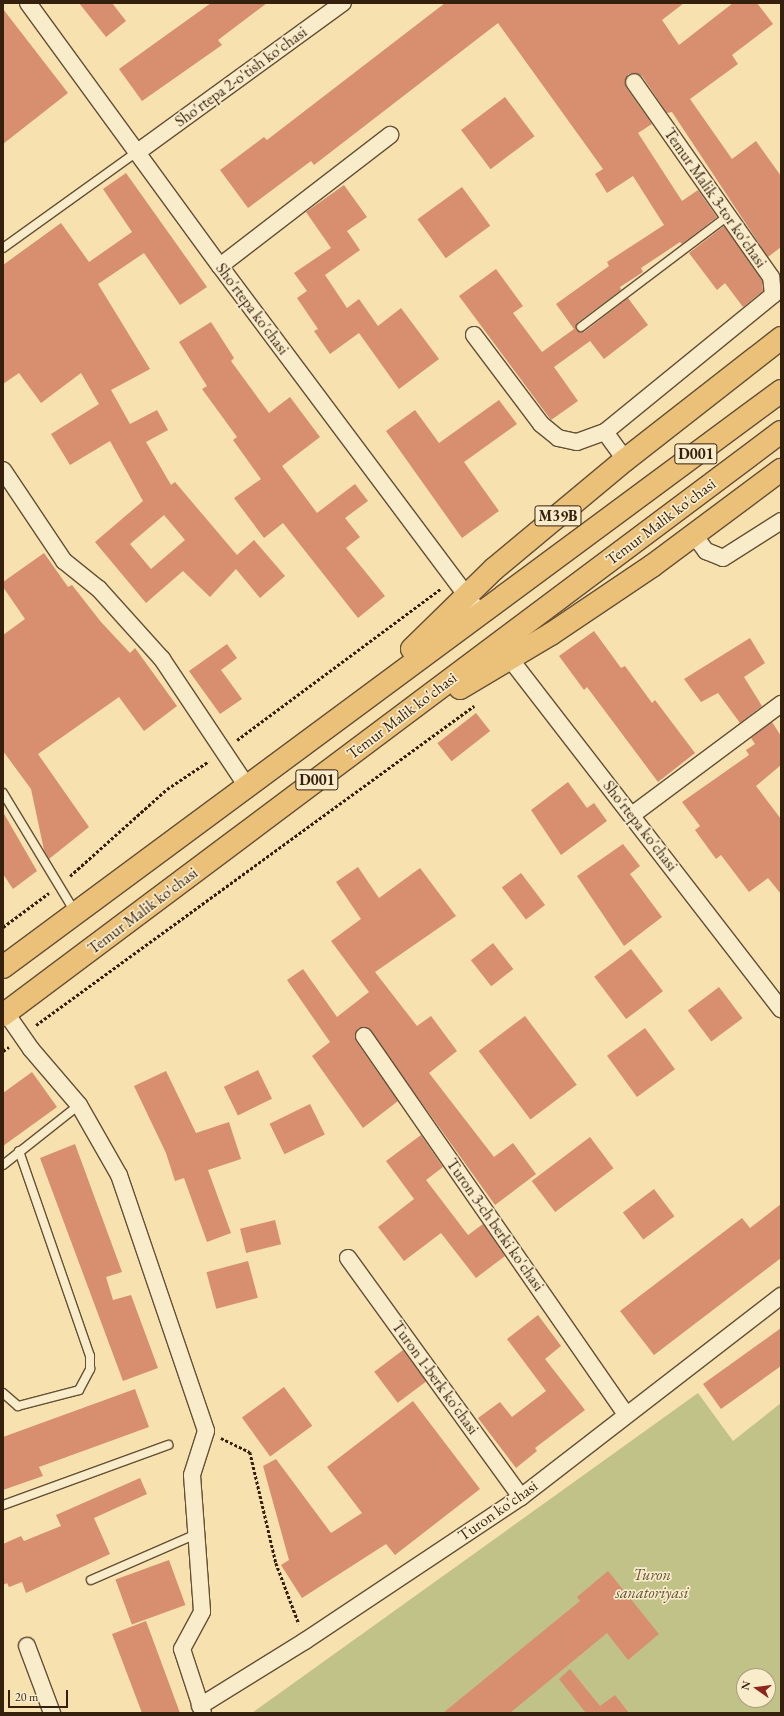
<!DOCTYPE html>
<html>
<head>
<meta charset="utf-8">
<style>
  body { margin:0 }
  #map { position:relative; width:784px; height:1716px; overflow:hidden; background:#f6e1af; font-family:"EB Garamond",serif }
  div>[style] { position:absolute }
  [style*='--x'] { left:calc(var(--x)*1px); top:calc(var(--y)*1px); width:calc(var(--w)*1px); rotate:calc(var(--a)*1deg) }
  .green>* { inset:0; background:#c0c288 }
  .building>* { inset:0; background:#d78f70; transform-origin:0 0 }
  .path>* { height:2.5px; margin-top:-1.25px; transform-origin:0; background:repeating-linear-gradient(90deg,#351f0d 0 3px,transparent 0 5px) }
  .roads { filter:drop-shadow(1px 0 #655036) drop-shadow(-1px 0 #655036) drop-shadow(0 1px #655036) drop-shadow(0 -1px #655036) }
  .service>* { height:8px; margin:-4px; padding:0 4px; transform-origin:4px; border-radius:4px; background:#f9eccb }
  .minor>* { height:16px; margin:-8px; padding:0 8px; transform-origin:8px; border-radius:8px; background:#f9eccb }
  .trunk>* { height:22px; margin:-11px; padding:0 11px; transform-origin:11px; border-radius:11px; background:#ebc078 }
  span { translate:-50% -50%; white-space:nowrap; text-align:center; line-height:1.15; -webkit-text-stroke:3.5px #f9eccb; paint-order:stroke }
  .shield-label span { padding:1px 3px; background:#f9eccb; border:1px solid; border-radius:3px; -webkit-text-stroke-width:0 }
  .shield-label { font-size:15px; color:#351f0d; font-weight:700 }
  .street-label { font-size:16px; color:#351f0d }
  .park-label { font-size:16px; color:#5f5032; font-style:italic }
  .frame { position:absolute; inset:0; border:4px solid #351f0d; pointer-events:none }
  .north { position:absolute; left:736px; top:1668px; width:40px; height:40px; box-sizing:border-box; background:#f9eccb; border:1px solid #ab9a7f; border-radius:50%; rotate:284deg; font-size:11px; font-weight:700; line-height:16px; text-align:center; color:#351f0d }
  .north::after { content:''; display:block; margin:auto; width:14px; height:18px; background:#8f2418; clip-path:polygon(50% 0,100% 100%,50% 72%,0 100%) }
  .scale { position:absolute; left:8px; top:1690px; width:60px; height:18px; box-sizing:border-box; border:2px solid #351f0d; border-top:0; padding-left:5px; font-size:12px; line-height:14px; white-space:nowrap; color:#351f0d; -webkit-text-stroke:3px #f9eccb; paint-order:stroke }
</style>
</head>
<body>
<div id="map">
  <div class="green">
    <i style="clip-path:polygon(evenodd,698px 1393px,733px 1441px,781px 1403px,781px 1713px,252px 1713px,698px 1393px,744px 1676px,768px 1676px,768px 1700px,744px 1700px,744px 1676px)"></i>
  </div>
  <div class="building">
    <i style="clip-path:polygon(79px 3px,112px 3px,126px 21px,106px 37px)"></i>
    <i style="clip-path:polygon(211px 3px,267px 3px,218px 40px,222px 45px,142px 101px,119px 69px)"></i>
    <i style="clip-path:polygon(445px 3px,684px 3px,662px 20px,679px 45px,733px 3px,757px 3px,773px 24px,732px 55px,738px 64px,690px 99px,732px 159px,756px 141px,781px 176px,781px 247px,768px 257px,672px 112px,667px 113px,642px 76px,634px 73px,628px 74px,626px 87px,652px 124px,638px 133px,682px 201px,698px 190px,717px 217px,682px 244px,680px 242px,641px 268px,643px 272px,620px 287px,621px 290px,577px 323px,576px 330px,584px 332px,628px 298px,648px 325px,604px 359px,590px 341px,554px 367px,578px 401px,551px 420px,459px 296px,496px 269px,523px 306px,513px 313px,542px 352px,574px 329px,556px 304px,609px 266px,607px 262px,664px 225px,633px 176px,607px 193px,595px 174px,603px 169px,498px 23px,314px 165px,311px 161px,248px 208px,220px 170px,264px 137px,267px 140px)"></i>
    <i style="clip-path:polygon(3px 9px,68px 93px,3px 144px)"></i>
    <i style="left:505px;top:97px;width:49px;height:55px;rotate:53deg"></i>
    <i style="clip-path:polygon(evenodd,126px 173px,207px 287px,180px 305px,144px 253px,98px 284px,150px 369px,111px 390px,130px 424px,157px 410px,168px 430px,146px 442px,171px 485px,175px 482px,237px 555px,254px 540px,285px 576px,260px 598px,236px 569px,210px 597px,183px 571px,146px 603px,95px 542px,143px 501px,110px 441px,70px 465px,51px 434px,99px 404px,81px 373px,41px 403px,19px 373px,3px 384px,3px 265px,61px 223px,89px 262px,132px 232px,103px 189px,126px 173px,164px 515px,185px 540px,151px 569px,130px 544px,164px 515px)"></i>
    <i style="clip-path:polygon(344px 185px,367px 217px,347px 231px,360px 250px,325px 275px,347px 308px,359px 299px,378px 326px,401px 308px,439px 359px,399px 389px,359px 333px,330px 354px,314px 331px,318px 329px,297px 298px,307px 291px,294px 273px,331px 248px,306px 212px)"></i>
    <i style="left:462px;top:187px;width:48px;height:55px;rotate:54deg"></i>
    <i style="clip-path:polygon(724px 226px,762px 280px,763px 291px,743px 307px,725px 283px,717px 290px,689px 253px)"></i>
    <i style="clip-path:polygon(211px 322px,234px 358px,231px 361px,269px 413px,290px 397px,320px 437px,282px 466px,317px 513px,355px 484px,368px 501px,345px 518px,360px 537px,346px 548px,385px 596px,358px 618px,283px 523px,264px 538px,234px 498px,261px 479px,233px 440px,237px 437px,202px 389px,207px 386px,179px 342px)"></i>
    <i style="clip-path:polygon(499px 400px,517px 424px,464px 462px,499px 511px,462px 538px,386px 431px,415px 410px,439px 443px)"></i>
    <i style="clip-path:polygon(44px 553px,68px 587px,72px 585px,101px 622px,130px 653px,135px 648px,177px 706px,144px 731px,119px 697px,38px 754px,89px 827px,49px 859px,44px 850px,31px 789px,3px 751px,3px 635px,25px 619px,3px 587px,3px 582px)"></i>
    <i style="clip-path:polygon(594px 631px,621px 668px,625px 666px,652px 703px,655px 700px,695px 753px,658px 782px,587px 687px,584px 690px,559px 656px)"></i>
    <i style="clip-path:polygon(750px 638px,765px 663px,744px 677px,762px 706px,740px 723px,718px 693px,701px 702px,684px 679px)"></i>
    <i style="clip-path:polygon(227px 644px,237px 658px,221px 670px,242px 699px,220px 714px,189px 671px)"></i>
    <i style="left:476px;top:713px;width:23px;height:49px;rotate:52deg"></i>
    <i style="clip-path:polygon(772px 722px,781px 736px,781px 765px,756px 786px,781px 819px,781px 894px,768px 878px,749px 892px,721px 855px,716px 859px,695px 830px,700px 826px,682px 802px,749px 755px,746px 750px,755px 744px,751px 738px)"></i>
    <i style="clip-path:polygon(568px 782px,587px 808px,594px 803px,607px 821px,561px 855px,531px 810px)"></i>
    <i style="clip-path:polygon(3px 812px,37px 871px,13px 889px,3px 874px)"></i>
    <i style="clip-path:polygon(623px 844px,640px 866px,630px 874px,662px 917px,624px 946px,577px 876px)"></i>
    <i style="clip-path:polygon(358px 867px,379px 898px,420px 868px,456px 916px,375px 972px,417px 1026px,431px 1016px,457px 1051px,429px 1073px,494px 1157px,513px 1143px,536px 1174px,495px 1205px,368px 1028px,358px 1028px,356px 1041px,398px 1101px,363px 1128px,312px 1056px,330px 1042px,287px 980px,303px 969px,337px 1017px,369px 992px,331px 941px,361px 919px,336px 882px)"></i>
    <i style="left:521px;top:873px;width:40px;height:24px;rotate:53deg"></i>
    <i style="left:493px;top:943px;width:33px;height:28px;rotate:52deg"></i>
    <i style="left:631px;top:949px;width:53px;height:46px;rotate:53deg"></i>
    <i style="left:719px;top:987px;width:39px;height:39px;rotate:53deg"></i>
    <i style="left:525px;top:1016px;width:86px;height:58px;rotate:53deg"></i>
    <i style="left:645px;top:1028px;width:51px;height:47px;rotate:54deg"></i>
    <i style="left:258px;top:1070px;width:32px;height:38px;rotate:64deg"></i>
    <i style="clip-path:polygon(166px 1071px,196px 1133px,229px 1122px,241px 1159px,208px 1170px,231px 1233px,207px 1242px,184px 1178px,175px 1181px,166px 1153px,134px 1086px)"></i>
    <i style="clip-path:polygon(32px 1072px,57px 1107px,3px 1146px,3px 1093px)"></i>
    <i style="left:310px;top:1104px;width:34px;height:45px;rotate:64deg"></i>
    <i style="clip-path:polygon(421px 1135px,443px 1167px,426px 1180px,468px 1235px,483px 1224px,505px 1256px,476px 1278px,441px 1233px,404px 1261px,378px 1227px,414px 1199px,386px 1161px)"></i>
    <i style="left:590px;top:1137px;width:39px;height:73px;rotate:53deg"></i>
    <i style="clip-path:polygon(75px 1144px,122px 1272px,106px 1277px,113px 1300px,131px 1295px,158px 1368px,123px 1381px,40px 1158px)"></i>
    <i style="left:654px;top:1189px;width:34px;height:39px;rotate:53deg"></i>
    <i style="clip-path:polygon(781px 1204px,781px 1258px,654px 1355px,620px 1311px,742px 1218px,750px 1228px)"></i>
    <i style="left:275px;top:1220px;width:25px;height:36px;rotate:76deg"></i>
    <i style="left:248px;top:1261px;width:38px;height:43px;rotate:75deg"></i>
    <i style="clip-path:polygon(538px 1315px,561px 1346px,545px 1359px,585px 1410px,535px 1448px,537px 1451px,516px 1468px,478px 1418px,500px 1402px,512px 1417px,546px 1391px,507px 1339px)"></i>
    <i style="clip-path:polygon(781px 1328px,781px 1366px,721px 1409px,703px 1384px)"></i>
    <i style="left:403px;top:1350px;width:39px;height:36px;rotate:53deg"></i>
    <i style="left:284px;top:1387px;width:48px;height:52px;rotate:54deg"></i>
    <i style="clip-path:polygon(135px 1389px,149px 1427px,39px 1467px,43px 1476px,3px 1490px,3px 1437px)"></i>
    <i style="clip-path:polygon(413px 1401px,480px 1489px,395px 1555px,386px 1544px,302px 1598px,281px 1565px,289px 1560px,263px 1466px,276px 1459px,331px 1533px,362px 1513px,327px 1467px)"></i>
    <i style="clip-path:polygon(140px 1478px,147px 1494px,94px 1518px,110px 1554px,26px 1593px,22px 1582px,9px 1587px,7px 1583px,3px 1585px,3px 1544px,21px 1536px,24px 1541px,61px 1526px,56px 1515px)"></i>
    <i style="left:169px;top:1560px;width:48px;height:57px;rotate:70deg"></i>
    <i style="clip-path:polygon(608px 1571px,659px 1634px,628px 1660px,607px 1633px,510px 1713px,443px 1713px,580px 1601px,577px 1597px)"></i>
    <i style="clip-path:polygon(146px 1621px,180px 1713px,142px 1713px,112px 1634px)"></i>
    <i style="clip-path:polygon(570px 1669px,600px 1706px,615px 1695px,629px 1713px,586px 1713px,559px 1679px)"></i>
  </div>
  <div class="path">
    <i style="--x:237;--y:740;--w:253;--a:-36.6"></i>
    <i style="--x:70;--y:876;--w:130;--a:-41.9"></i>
    <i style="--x:167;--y:789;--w:50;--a:-33.7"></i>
    <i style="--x:3;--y:927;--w:57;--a:-36.5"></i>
    <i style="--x:36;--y:1025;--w:542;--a:-36.07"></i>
    <i style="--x:3;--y:1051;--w:7;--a:-34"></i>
    <i style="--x:221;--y:1438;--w:32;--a:26"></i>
    <i style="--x:250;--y:1452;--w:114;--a:76.8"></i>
    <i style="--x:276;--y:1563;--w:65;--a:69.3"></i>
  </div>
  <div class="roads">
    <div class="service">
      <i style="--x:3;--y:248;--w:166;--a:-35.7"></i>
      <i style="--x:581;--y:327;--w:184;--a:-37.1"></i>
      <i style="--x:3;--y:793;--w:139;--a:58.8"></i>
      <i style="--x:3;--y:1165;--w:97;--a:-38.3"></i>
      <i style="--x:3;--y:1393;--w:20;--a:41"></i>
      <i style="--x:18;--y:1406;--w:63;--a:-14.7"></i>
      <i style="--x:79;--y:1390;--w:24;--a:-62"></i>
      <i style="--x:90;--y:1369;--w:13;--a:-90"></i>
      <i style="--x:90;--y:1356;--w:217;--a:-109.1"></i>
      <i style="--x:3;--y:1505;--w:176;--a:-20"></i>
      <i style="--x:91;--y:1580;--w:112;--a:-23.6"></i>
    </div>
    <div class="minor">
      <i style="--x:28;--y:3;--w:326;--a:53.9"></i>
      <i style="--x:220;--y:266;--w:422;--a:53.2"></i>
      <i style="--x:139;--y:151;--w:252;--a:-36"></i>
      <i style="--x:220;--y:266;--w:215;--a:-37.6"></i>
      <i style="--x:474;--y:335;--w:111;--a:53"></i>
      <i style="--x:541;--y:424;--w:22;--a:39"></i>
      <i style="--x:558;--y:438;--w:19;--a:12"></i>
      <i style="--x:577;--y:442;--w:30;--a:-20"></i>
      <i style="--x:605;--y:432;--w:217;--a:-39.2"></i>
      <i style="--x:773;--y:295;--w:18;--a:-96"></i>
      <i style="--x:771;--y:277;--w:238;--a:-125.1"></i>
      <i style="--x:605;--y:432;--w:34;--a:54"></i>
      <i style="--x:3;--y:470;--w:110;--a:56.2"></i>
      <i style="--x:64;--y:561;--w:45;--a:38.7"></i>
      <i style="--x:99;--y:589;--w:94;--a:48"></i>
      <i style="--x:162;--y:659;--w:151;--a:56.3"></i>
      <i style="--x:695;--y:536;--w:19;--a:54"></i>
      <i style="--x:706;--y:551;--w:18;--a:22"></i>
      <i style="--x:723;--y:558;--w:69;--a:-32.5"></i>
      <i style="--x:504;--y:651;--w:453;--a:52.3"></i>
      <i style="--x:632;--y:815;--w:186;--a:-36.7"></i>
      <i style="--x:6;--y:1013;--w:44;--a:55.2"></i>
      <i style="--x:31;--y:1049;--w:74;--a:49.4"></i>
      <i style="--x:79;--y:1105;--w:81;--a:60.3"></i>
      <i style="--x:119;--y:1175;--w:270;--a:71.2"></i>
      <i style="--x:206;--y:1431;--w:46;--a:107.7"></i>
      <i style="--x:192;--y:1475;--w:137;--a:85.8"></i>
      <i style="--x:202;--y:1612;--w:42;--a:118.4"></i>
      <i style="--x:182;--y:1649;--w:67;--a:71.8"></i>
      <i style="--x:364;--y:1036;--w:460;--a:55.3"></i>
      <i style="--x:348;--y:1258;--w:295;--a:54.1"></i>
      <i style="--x:27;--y:1646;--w:72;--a:69.5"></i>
      <i style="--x:200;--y:1706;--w:123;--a:-31.8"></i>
      <i style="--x:305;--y:1641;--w:260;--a:-33.7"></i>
      <i style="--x:521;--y:1497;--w:329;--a:-37.7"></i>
    </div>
    <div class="trunk">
      <i style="--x:412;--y:649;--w:115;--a:-44.3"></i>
      <i style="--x:494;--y:569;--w:170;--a:-39.8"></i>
      <i style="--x:625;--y:460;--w:198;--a:-38"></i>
      <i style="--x:460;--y:688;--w:106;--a:-30.7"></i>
      <i style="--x:551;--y:634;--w:122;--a:-34"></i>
      <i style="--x:652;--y:566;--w:161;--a:-36.7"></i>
      <i style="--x:3;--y:967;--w:968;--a:-36.51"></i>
      <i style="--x:3;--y:1015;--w:972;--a:-36.85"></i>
    </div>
  </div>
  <div class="shield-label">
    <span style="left:696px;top:454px">D001</span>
    <span style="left:558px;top:516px">M39B</span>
    <span style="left:317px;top:780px">D001</span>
  </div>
  <div class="street-label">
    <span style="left:241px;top:77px;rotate:-36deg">Sho'rtepa 2-o'tish ko'chasi</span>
    <span style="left:715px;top:198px;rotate:55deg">Temur Malik 3-tor ko'chasi</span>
    <span style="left:252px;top:309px;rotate:53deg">Sho'rtepa ko'chasi</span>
    <span style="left:661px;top:522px;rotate:-37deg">Temur Malik ko'chasi</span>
    <span style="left:402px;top:716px;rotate:-37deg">Temur Malik ko'chasi</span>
    <span style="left:640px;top:826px;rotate:52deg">Sho'rtepa ko'chasi</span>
    <span style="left:143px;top:911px;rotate:-37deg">Temur Malik ko'chasi</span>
    <span style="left:495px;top:1225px;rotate:55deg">Turon 3-ch berki ko'chasi</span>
    <span style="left:435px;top:1378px;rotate:54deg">Turon 1-berk ko'chasi</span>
    <span style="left:498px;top:1511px;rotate:-35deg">Turon ko'chasi</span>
  </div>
  <div class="park-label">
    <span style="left:652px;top:1584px">Turon<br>sanatoriyasi</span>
  </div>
  <div class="frame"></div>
  <div class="north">N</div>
  <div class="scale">20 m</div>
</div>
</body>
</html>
